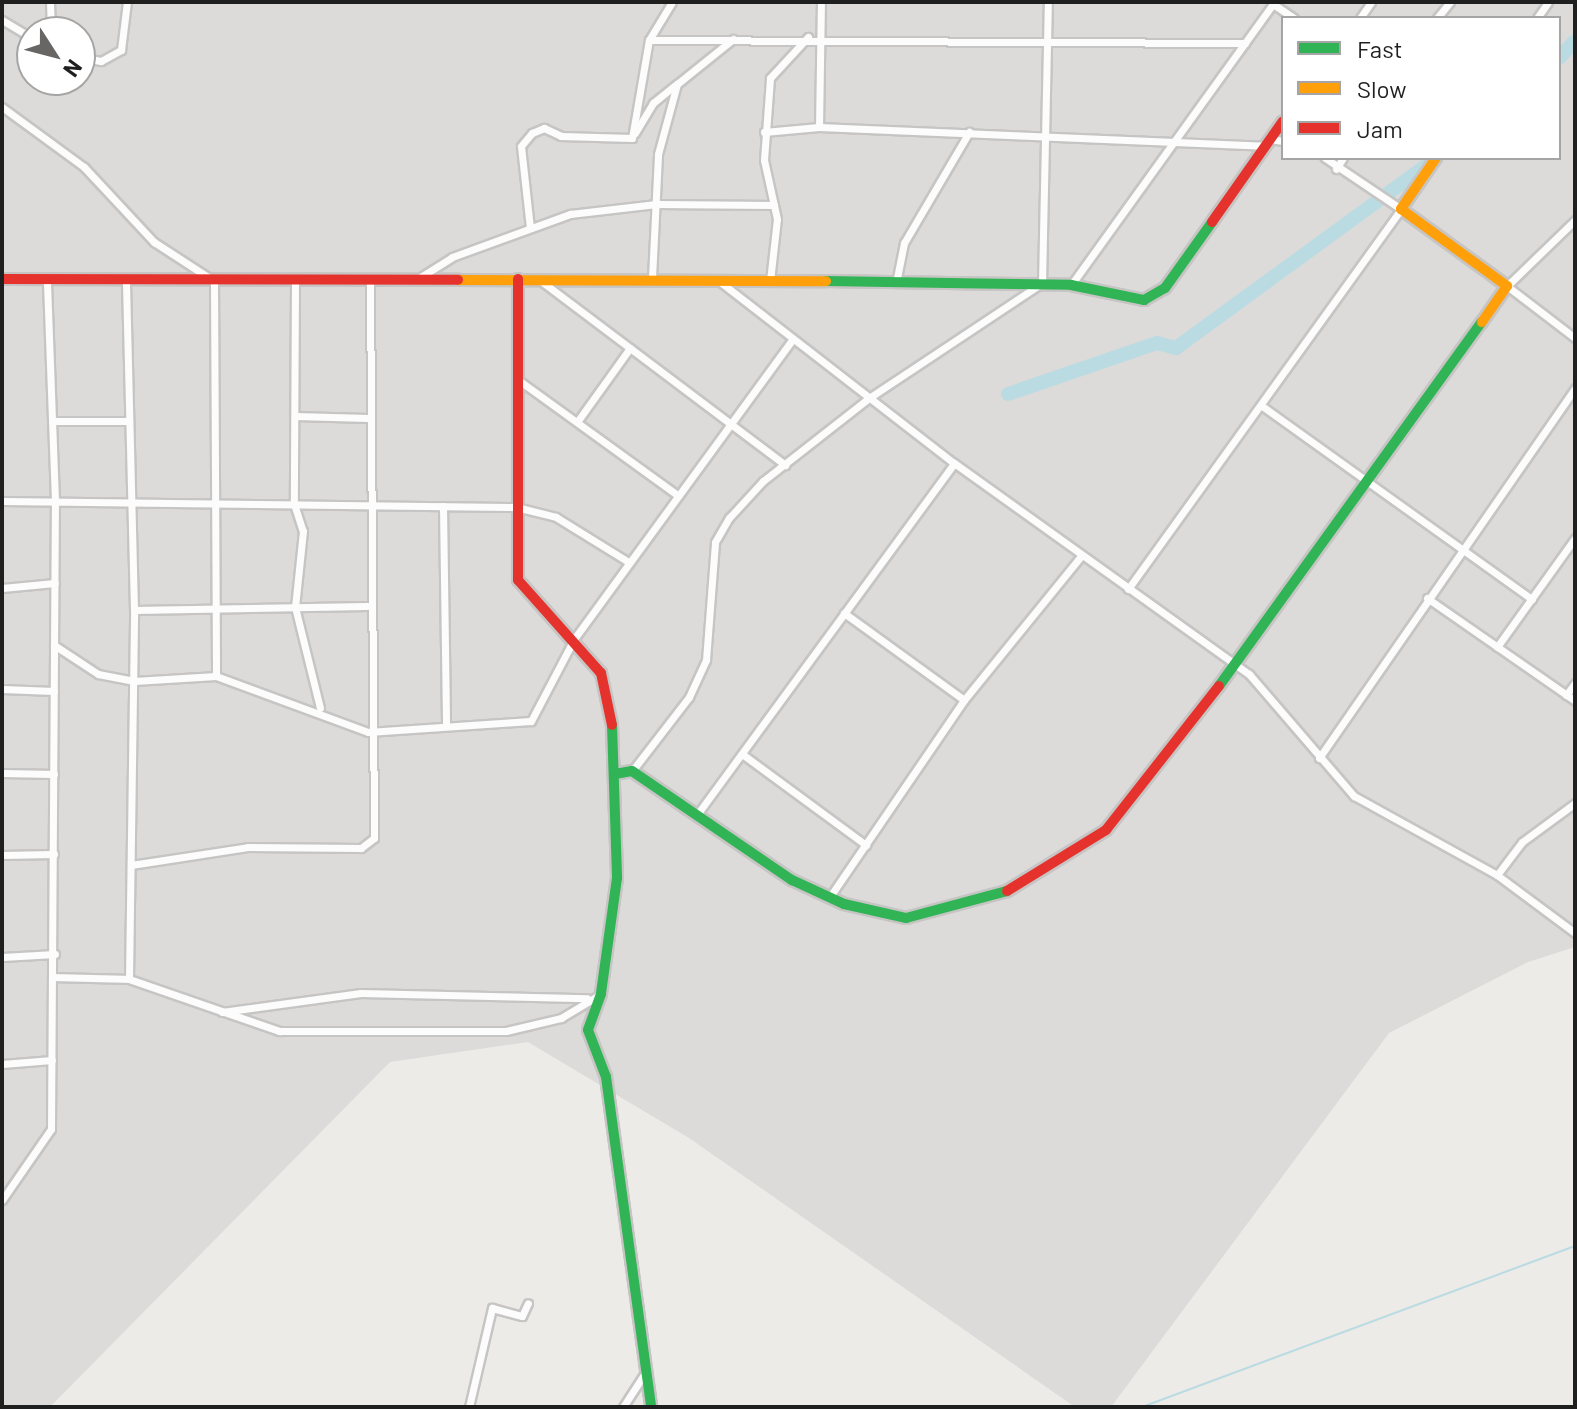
<!DOCTYPE html>
<html>
<head>
<meta charset="utf-8">
<style>
  body { margin:0 }
  #map { position:relative; width:1577px; height:1409px; overflow:hidden; background:#edebe8; font-family:Barlow,sans-serif }
  div>[style] { position:absolute }
  [style*='--x'] { left:calc(var(--x)*1px); top:calc(var(--y)*1px); width:calc(var(--w)*1px); rotate:calc(var(--a)*1deg) }
  .residential>* { inset:0; background:#dcdbd9 }
  .stream>* { height:2px; margin:-1px; padding:0 1px; transform-origin:1px; border-radius:1px; background:#badbe2 }
  .river>* { height:14px; margin:-7px; padding:0 7px; transform-origin:7px; border-radius:7px; background:#badbe2 }
  .roads { filter:drop-shadow(2px 0 #c6c5c4) drop-shadow(-2px 0 #c6c5c4) drop-shadow(0 2px #c6c5c4) drop-shadow(0 -2px #c6c5c4) }
  .street>* { height:7px; margin:-3.5px; padding:0 3.5px; transform-origin:3.5px; border-radius:3.5px; background:#fcfcfc }
  .fast>* { height:10px; margin:-5px; padding:0 5px; transform-origin:5px; border-radius:5px; background:#30b455 }
  .slow>* { height:10px; margin:-5px; padding:0 5px; transform-origin:5px; border-radius:5px; background:#ff9f0a }
  .jam>* { height:10px; margin:-5px; padding:0 5px; transform-origin:5px; border-radius:5px; background:#e5322d }
  span { translate:-50% -50%; white-space:nowrap; text-align:center; line-height:1.15; -webkit-text-stroke:7px #fff; paint-order:stroke }
  .frame { position:absolute; inset:0; border:4px solid #1f1f1f; pointer-events:none }
  .legend { position:absolute; left:1281px; top:16px; width:280px; height:144px; box-sizing:border-box; background:#fff; border:2px solid #a5a5a5; margin:0; padding:10px 14px; list-style:none; font-size:24px; color:#1f1f1f }
  .legend li { display:flex; align-items:center; gap:16px; height:40px }
  .legend b { width:40px; border:2px solid #a5a5a5 }
  .north { position:absolute; left:16px; top:16px; width:80px; height:80px; box-sizing:border-box; background:#fff; border:2px solid #a5a5a5; border-radius:50%; rotate:126deg; font-size:22px; font-weight:700; line-height:32px; text-align:center; color:#1f1f1f }
  .north::after { content:''; display:block; margin:auto; width:28px; height:36px; background:#676665; clip-path:polygon(50% 0,100% 100%,50% 72%,0 100%) }
</style>
</head>
<body>
<div id="map">
  <div class="residential">
    <i style="clip-path:polygon(evenodd,2px 2px,1575px 2px,1575px 947px,1528px 962px,1389px 1033px,1111px 1407px,1075px 1407px,689px 1138px,528px 1042px,390px 1062px,50px 1407px,2px 1407px,2px 2px,1283px 18px,1559px 18px,1559px 158px,1283px 158px,1283px 18px,2px 2px,32px 32px,80px 32px,80px 80px,32px 80px,32px 32px)"></i>
  </div>
  <div class="stream">
    <i style="--x:1142;--y:1407;--w:462;--a:-20.4"></i>
  </div>
  <div class="river">
    <i style="--x:1559;--y:58;--w:23;--a:-47"></i>
    <i style="--x:1008;--y:394;--w:157;--a:-18.9"></i>
    <i style="--x:1157;--y:343;--w:20;--a:15"></i>
    <i style="--x:1176;--y:348;--w:323;--a:-36.1"></i>
  </div>
  <div class="roads">
    <div class="street">
      <i style="--x:50;--y:2;--w:30;--a:88"></i>
      <i style="--x:1273;--y:4;--w:25;--a:34"></i>
      <i style="--x:1360;--y:18;--w:19;--a:-55"></i>
      <i style="--x:1437;--y:18;--w:21;--a:-51"></i>
      <i style="--x:1537;--y:18;--w:19;--a:-55"></i>
      <i style="--x:2;--y:20;--w:35;--a:31"></i>
      <i style="--x:649;--y:40;--w:596;--a:0.29"></i>
      <i style="--x:80;--y:57;--w:21;--a:11"></i>
      <i style="--x:101;--y:61;--w:23;--a:-29"></i>
      <i style="--x:121;--y:50;--w:48;--a:-82.9"></i>
      <i style="--x:2;--y:107;--w:102;--a:36.2"></i>
      <i style="--x:84;--y:167;--w:103;--a:47"></i>
      <i style="--x:154;--y:242;--w:72;--a:33"></i>
      <i style="--x:214;--y:281;--w:395;--a:89.7"></i>
      <i style="--x:819;--y:127;--w:125;--a:-89.1"></i>
      <i style="--x:764;--y:132;--w:55;--a:-5.2"></i>
      <i style="--x:819;--y:127;--w:445;--a:2.4"></i>
      <i style="--x:635;--y:133;--w:35;--a:-59"></i>
      <i style="--x:653;--y:103;--w:28;--a:-39"></i>
      <i style="--x:632;--y:138;--w:99;--a:-80.2"></i>
      <i style="--x:649;--y:40;--w:44;--a:-58.8"></i>
      <i style="--x:1270;--y:139;--w:13;--a:9"></i>
      <i style="--x:1336;--y:169;--w:13;--a:-58"></i>
      <i style="--x:1575;--y:220;--w:95;--a:135.9"></i>
      <i style="--x:1507;--y:286;--w:86;--a:37.4"></i>
      <i style="--x:530;--y:228;--w:82;--a:-96.3"></i>
      <i style="--x:521;--y:146;--w:17;--a:-50"></i>
      <i style="--x:532;--y:133;--w:13;--a:-23"></i>
      <i style="--x:544;--y:128;--w:19;--a:25"></i>
      <i style="--x:561;--y:136;--w:71;--a:1.6"></i>
      <i style="--x:419;--y:278;--w:39;--a:-32"></i>
      <i style="--x:452;--y:257;--w:126;--a:-20"></i>
      <i style="--x:570;--y:214;--w:87;--a:-6.6"></i>
      <i style="--x:656;--y:204;--w:118;--a:0.5"></i>
      <i style="--x:652;--y:278;--w:124;--a:-87.2"></i>
      <i style="--x:658;--y:154;--w:73;--a:-74.8"></i>
      <i style="--x:677;--y:84;--w:72;--a:-38.8"></i>
      <i style="--x:295;--y:281;--w:223;--a:90.3"></i>
      <i style="--x:294;--y:504;--w:28;--a:72"></i>
      <i style="--x:303;--y:531;--w:76;--a:96"></i>
      <i style="--x:295;--y:607;--w:104;--a:76.1"></i>
      <i style="--x:541;--y:281;--w:306;--a:37"></i>
      <i style="--x:719;--y:281;--w:297;--a:37.8"></i>
      <i style="--x:954;--y:463;--w:363;--a:35.6"></i>
      <i style="--x:1249;--y:674;--w:161;--a:49.3"></i>
      <i style="--x:1354;--y:796;--w:163;--a:28.9"></i>
      <i style="--x:1497;--y:875;--w:97;--a:36.6"></i>
      <i style="--x:770;--y:281;--w:62;--a:-83.6"></i>
      <i style="--x:777;--y:219;--w:60;--a:-102.4"></i>
      <i style="--x:764;--y:160;--w:82;--a:-85.8"></i>
      <i style="--x:770;--y:78;--w:56;--a:-47.2"></i>
      <i style="--x:896;--y:283;--w:41;--a:-78.7"></i>
      <i style="--x:904;--y:243;--w:129;--a:-59.6"></i>
      <i style="--x:1071;--y:285;--w:348;--a:-54.3"></i>
      <i style="--x:517;--y:379;--w:196;--a:35.9"></i>
      <i style="--x:1262;--y:406;--w:332;--a:35.6"></i>
      <i style="--x:295;--y:416;--w:73;--a:1.6"></i>
      <i style="--x:52;--y:421;--w:76;--a:0"></i>
      <i style="--x:577;--y:422;--w:91;--a:-54.4"></i>
      <i style="--x:2;--y:501;--w:514;--a:0.67"></i>
      <i style="--x:516;--y:507;--w:41;--a:14"></i>
      <i style="--x:556;--y:517;--w:84;--a:31.8"></i>
      <i style="--x:443;--y:506;--w:219;--a:89.2"></i>
      <i style="--x:2;--y:588;--w:53;--a:-5.4"></i>
      <i style="--x:1128;--y:589;--w:468;--a:-54.3"></i>
      <i style="--x:1401;--y:209;--w:92;--a:-146.1"></i>
      <i style="--x:1427;--y:598;--w:180;--a:34.8"></i>
      <i style="--x:134;--y:610;--w:233;--a:-1"></i>
      <i style="--x:844;--y:613;--w:148;--a:35.9"></i>
      <i style="--x:54;--y:645;--w:53;--a:33.4"></i>
      <i style="--x:98;--y:674;--w:37;--a:11"></i>
      <i style="--x:134;--y:681;--w:82;--a:-3.5"></i>
      <i style="--x:216;--y:676;--w:162;--a:20.2"></i>
      <i style="--x:368;--y:732;--w:163;--a:-3.9"></i>
      <i style="--x:531;--y:721;--w:93;--a:-62.3"></i>
      <i style="--x:574;--y:639;--w:371;--a:-53.9"></i>
      <i style="--x:1497;--y:647;--w:134;--a:-54.4"></i>
      <i style="--x:2;--y:689;--w:52;--a:2.2"></i>
      <i style="--x:1566;--y:695;--w:15;--a:-53"></i>
      <i style="--x:742;--y:754;--w:154;--a:36.3"></i>
      <i style="--x:1319;--y:758;--w:450;--a:-55.3"></i>
      <i style="--x:632;--y:771;--w:93;--a:-52.4"></i>
      <i style="--x:689;--y:697;--w:41;--a:-65.3"></i>
      <i style="--x:706;--y:660;--w:118;--a:-85.6"></i>
      <i style="--x:715;--y:542;--w:28;--a:-60"></i>
      <i style="--x:729;--y:518;--w:50;--a:-47.4"></i>
      <i style="--x:763;--y:481;--w:135;--a:-38.1"></i>
      <i style="--x:869;--y:398;--w:208;--a:-33.6"></i>
      <i style="--x:1042;--y:283;--w:281;--a:-88.8"></i>
      <i style="--x:2;--y:773;--w:52;--a:1.1"></i>
      <i style="--x:696;--y:816;--w:437;--a:-53.8"></i>
      <i style="--x:2;--y:855;--w:52;--a:-1.1"></i>
      <i style="--x:131;--y:865;--w:118;--a:-8.7"></i>
      <i style="--x:248;--y:847;--w:113;--a:0.5"></i>
      <i style="--x:361;--y:848;--w:16;--a:-38"></i>
      <i style="--x:374;--y:838;--w:556;--a:-90.41"></i>
      <i style="--x:1497;--y:875;--w:41;--a:-52.9"></i>
      <i style="--x:1522;--y:842;--w:66;--a:-36.3"></i>
      <i style="--x:829;--y:898;--w:240;--a:-55.7"></i>
      <i style="--x:964;--y:700;--w:186;--a:-50.9"></i>
      <i style="--x:2;--y:957;--w:53;--a:-3.2"></i>
      <i style="--x:55;--y:977;--w:74;--a:1.5"></i>
      <i style="--x:129;--y:979;--w:369;--a:-89.2"></i>
      <i style="--x:134;--y:610;--w:330;--a:-91.4"></i>
      <i style="--x:129;--y:979;--w:159;--a:19.1"></i>
      <i style="--x:279;--y:1031;--w:227;--a:0"></i>
      <i style="--x:506;--y:1031;--w:57;--a:-13.3"></i>
      <i style="--x:561;--y:1018;--w:47;--a:-31"></i>
      <i style="--x:222;--y:1012;--w:140;--a:-7.8"></i>
      <i style="--x:361;--y:993;--w:226;--a:1.3"></i>
      <i style="--x:2;--y:1064;--w:50;--a:-4.6"></i>
      <i style="--x:2;--y:1200;--w:86;--a:-55.4"></i>
      <i style="--x:51;--y:1129;--w:628;--a:-89.64"></i>
      <i style="--x:55;--y:501;--w:221;--a:-92.1"></i>
      <i style="--x:469;--y:1407;--w:102;--a:-76.9"></i>
      <i style="--x:492;--y:1308;--w:31;--a:15"></i>
      <i style="--x:522;--y:1316;--w:14;--a:-65"></i>
      <i style="--x:623;--y:1407;--w:40;--a:-57.1"></i>
    </div>
    <div class="fast">
      <i style="--x:826;--y:281;--w:245;--a:0.9"></i>
      <i style="--x:1071;--y:285;--w:75;--a:11.6"></i>
      <i style="--x:1144;--y:300;--w:24;--a:-30"></i>
      <i style="--x:1165;--y:288;--w:81;--a:-54.5"></i>
      <i style="--x:1219;--y:686;--w:449;--a:-54.2"></i>
      <i style="--x:612;--y:725;--w:153;--a:88.1"></i>
      <i style="--x:617;--y:878;--w:117;--a:97.9"></i>
      <i style="--x:601;--y:994;--w:38;--a:110"></i>
      <i style="--x:588;--y:1030;--w:50;--a:69"></i>
      <i style="--x:606;--y:1077;--w:333;--a:82.2"></i>
      <i style="--x:615;--y:774;--w:17;--a:-10"></i>
      <i style="--x:632;--y:771;--w:194;--a:34.3"></i>
      <i style="--x:792;--y:880;--w:57;--a:24.8"></i>
      <i style="--x:844;--y:904;--w:64;--a:12.7"></i>
      <i style="--x:906;--y:918;--w:105;--a:-15"></i>
    </div>
    <div class="slow">
      <i style="--x:1436;--y:158;--w:62;--a:124.5"></i>
      <i style="--x:1401;--y:209;--w:131;--a:36"></i>
      <i style="--x:1507;--y:286;--w:44;--a:124.8"></i>
      <i style="--x:458;--y:280;--w:368;--a:0.2"></i>
    </div>
    <div class="jam">
      <i style="--x:1212;--y:222;--w:123;--a:-54.9"></i>
      <i style="--x:2;--y:279;--w:456;--a:0.1"></i>
      <i style="--x:518;--y:279;--w:301;--a:90"></i>
      <i style="--x:518;--y:580;--w:125;--a:48.3"></i>
      <i style="--x:601;--y:673;--w:53;--a:78.1"></i>
      <i style="--x:1007;--y:891;--w:116;--a:-31.6"></i>
      <i style="--x:1106;--y:830;--w:183;--a:-51.9"></i>
    </div>
  </div>
  <div class="frame"></div>
  <ul class="legend">
  <li><b style="height:10px;background:#30b455"></b>Fast</li>
  <li><b style="height:10px;background:#ff9f0a"></b>Slow</li>
  <li><b style="height:10px;background:#e5322d"></b>Jam</li>
  </ul>
  <div class="north">N</div>
</div>
</body>
</html>
